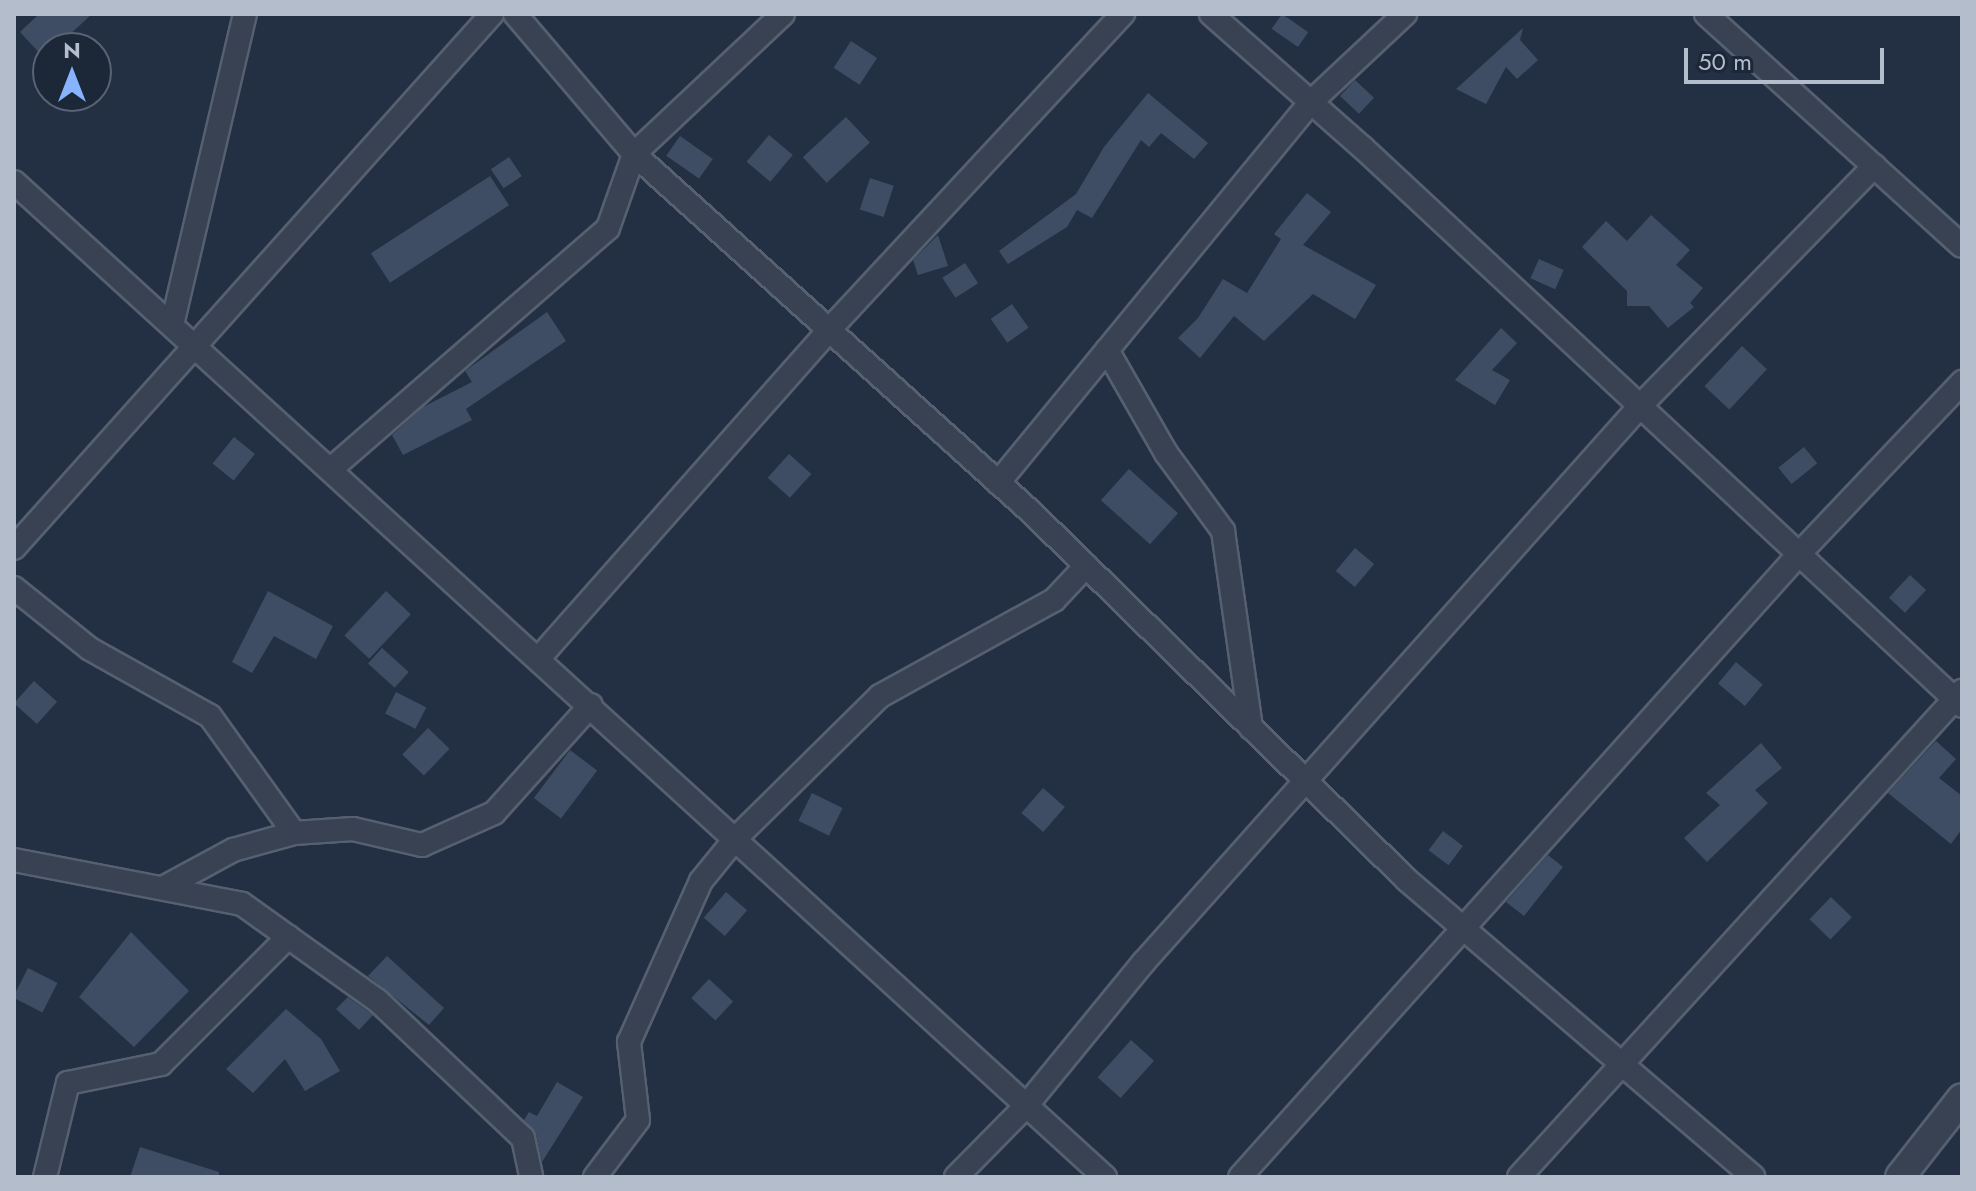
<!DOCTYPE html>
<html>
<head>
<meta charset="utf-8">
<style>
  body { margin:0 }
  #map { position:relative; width:1976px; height:1191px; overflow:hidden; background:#233043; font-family:Jost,sans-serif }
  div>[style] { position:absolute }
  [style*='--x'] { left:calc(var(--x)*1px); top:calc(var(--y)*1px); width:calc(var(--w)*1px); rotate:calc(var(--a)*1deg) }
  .building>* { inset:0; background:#3e4d63; transform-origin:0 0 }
  .roads { filter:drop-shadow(2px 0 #556070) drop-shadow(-2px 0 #556070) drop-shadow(0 2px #556070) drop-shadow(0 -2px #556070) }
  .minor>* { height:22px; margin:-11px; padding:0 11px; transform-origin:11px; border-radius:11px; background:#384252 }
  .tertiary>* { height:28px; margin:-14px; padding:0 14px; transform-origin:14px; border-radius:14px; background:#384252 }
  span { translate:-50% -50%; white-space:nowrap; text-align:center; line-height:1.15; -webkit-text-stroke:7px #1c2738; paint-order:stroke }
  .frame { position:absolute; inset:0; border:16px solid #b4bdcc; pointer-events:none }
  .north { position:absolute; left:32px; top:32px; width:80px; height:80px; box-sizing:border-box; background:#1c2738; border:2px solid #596373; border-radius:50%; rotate:0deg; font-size:22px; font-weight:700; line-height:32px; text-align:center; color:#b4bdcc }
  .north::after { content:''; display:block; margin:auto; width:28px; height:36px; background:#87b3ff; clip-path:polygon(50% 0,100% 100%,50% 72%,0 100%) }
  .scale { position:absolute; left:1684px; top:48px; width:200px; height:36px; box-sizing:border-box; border:4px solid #b4bdcc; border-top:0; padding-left:10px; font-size:24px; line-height:28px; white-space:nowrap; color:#b4bdcc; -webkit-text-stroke:6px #1c2738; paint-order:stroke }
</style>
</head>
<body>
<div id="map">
  <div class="building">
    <i style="clip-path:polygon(39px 14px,92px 14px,55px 48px,48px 48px,44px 58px,20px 32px)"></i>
    <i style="left:1282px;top:14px;width:32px;height:18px;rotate:35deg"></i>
    <i style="clip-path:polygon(1523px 28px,1520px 40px,1538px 60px,1517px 79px,1506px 67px,1486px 104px,1456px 89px)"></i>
    <i style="left:851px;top:41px;width:31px;height:32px;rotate:33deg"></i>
    <i style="left:1355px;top:80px;width:26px;height:22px;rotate:43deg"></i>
    <i style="clip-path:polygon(1148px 93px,1208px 143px,1194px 159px,1161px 133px,1149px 147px,1141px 140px,1092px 218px,1077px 210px,1067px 227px,1008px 264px,999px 251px,1076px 194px,1104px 147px)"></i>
    <i style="left:846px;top:117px;width:35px;height:59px;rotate:47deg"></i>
    <i style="left:769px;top:135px;width:31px;height:35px;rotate:40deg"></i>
    <i style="left:680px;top:136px;width:40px;height:24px;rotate:35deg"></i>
    <i style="left:509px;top:157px;width:23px;height:22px;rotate:56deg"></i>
    <i style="left:490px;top:176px;width:35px;height:142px;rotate:57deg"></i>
    <i style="left:870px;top:178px;width:25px;height:33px;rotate:18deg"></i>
    <i style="clip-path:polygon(1307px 193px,1331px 212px,1303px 245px,1376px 285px,1355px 319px,1313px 294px,1264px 341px,1234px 316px,1200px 358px,1178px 338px,1198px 318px,1223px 279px,1247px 293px,1281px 239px,1274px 234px)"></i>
    <i style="clip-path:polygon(1651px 215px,1690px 250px,1676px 265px,1703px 288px,1690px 303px,1694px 307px,1668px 328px,1649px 306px,1627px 306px,1627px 291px,1582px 247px,1606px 221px,1627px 241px)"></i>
    <i style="clip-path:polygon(938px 235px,948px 266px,918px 275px,913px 260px)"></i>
    <i style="left:1539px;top:259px;width:27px;height:21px;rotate:24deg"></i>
    <i style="left:965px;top:263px;width:24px;height:27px;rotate:57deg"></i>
    <i style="left:1012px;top:304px;width:29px;height:26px;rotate:55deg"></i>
    <i style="clip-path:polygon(547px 312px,566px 341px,466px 409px,472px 420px,403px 455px,392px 435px,423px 407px,472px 382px,465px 371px)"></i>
    <i style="clip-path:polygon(1501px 328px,1517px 343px,1492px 370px,1510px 380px,1495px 405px,1455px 380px)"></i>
    <i style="left:1742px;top:346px;width:34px;height:55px;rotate:43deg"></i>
    <i style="left:234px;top:437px;width:27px;height:34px;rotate:39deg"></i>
    <i style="left:1804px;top:447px;width:21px;height:33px;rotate:51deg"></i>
    <i style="left:789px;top:454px;width:30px;height:32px;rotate:42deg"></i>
    <i style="left:1129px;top:469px;width:66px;height:42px;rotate:42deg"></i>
    <i style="left:1355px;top:548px;width:25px;height:30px;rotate:40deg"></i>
    <i style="left:1910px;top:575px;width:22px;height:31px;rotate:43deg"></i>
    <i style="clip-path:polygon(268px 591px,333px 626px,316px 659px,274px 636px,252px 673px,232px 662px)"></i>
    <i style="left:386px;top:591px;width:34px;height:61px;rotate:43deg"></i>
    <i style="left:382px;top:648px;width:36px;height:21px;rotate:42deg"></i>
    <i style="left:1736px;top:662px;width:35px;height:28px;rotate:40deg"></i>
    <i style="left:34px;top:681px;width:31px;height:30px;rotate:42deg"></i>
    <i style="left:396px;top:692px;width:34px;height:24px;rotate:27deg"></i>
    <i style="left:428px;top:728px;width:30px;height:37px;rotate:44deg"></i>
    <i style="clip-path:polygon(1936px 741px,1956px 759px,1939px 778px,1962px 796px,1962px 829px,1951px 844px,1888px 793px)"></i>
    <i style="clip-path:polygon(1761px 743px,1782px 768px,1755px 790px,1768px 803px,1707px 862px,1684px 838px,1720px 805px,1706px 793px)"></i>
    <i style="left:570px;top:750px;width:34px;height:60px;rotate:37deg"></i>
    <i style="left:1043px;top:788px;width:29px;height:33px;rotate:41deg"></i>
    <i style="left:812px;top:793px;width:34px;height:31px;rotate:26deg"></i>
    <i style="left:1443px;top:831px;width:25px;height:24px;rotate:37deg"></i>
    <i style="clip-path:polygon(1548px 855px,1563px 867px,1524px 916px,1506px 902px)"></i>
    <i style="left:726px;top:892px;width:28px;height:34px;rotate:41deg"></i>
    <i style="left:1831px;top:897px;width:29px;height:31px;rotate:44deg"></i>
    <i style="clip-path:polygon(131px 932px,189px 991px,134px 1047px,79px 997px)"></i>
    <i style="clip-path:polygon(387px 956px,444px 1008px,429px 1025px,368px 976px)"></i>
    <i style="left:28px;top:968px;width:33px;height:33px;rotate:27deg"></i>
    <i style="left:709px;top:979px;width:33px;height:26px;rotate:43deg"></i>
    <i style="clip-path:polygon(348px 997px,373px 1015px,359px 1030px,336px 1009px)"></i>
    <i style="clip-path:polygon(286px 1009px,321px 1039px,340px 1071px,305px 1091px,285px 1059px,253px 1093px,226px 1069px)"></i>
    <i style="left:1131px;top:1040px;width:31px;height:50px;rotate:42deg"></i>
    <i style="clip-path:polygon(557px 1082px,583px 1097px,542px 1162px,536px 1134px,524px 1120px,529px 1112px,537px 1116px)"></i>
    <i style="clip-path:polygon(140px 1147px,219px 1172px,219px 1177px,130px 1177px)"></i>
  </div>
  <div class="roads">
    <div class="minor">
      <i style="--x:515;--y:14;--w:184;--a:49.6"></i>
      <i style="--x:634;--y:154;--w:535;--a:42.04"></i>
      <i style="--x:1031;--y:512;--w:526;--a:44.38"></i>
      <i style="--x:1407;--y:880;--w:456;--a:40.6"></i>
      <i style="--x:1211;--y:14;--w:201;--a:41.4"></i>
      <i style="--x:1362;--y:147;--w:820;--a:42.97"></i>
      <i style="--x:1706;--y:14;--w:345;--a:42.2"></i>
      <i style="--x:14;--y:182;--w:1477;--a:42.37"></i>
      <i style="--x:172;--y:325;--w:319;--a:-76.8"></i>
      <i style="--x:1107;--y:350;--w:119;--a:60.2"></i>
      <i style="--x:1166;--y:453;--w:97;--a:53.8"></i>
      <i style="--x:1223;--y:531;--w:199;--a:81.9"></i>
      <i style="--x:331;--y:469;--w:367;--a:-41"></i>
      <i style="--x:608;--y:228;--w:78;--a:-70.6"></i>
      <i style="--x:634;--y:154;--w:204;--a:-43.2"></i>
      <i style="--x:998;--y:483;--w:493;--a:-50.6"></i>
      <i style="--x:1311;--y:102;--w:129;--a:-43.1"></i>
      <i style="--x:14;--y:548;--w:717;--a:-48.17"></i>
      <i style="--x:14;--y:588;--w:97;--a:38.8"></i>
      <i style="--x:90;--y:649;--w:137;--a:29.2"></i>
      <i style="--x:210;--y:716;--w:144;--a:54.3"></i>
      <i style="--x:539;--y:658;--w:438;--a:-48.5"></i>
      <i style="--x:829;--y:330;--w:432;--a:-47.1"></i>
      <i style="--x:14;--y:860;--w:232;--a:10.9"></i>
      <i style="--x:242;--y:904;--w:167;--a:35.5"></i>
      <i style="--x:378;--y:1001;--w:199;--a:43.4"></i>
      <i style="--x:523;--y:1138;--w:40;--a:78"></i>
      <i style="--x:163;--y:888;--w:80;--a:-28.5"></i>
      <i style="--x:233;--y:850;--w:63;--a:-15.6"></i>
      <i style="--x:294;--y:833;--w:59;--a:-3.9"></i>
      <i style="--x:353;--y:829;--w:71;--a:13.1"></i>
      <i style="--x:422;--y:845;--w:79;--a:-24"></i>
      <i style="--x:494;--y:813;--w:145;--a:-48.1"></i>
      <i style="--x:45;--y:1177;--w:97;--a:-76.3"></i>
      <i style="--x:68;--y:1083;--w:95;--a:-11.5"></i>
      <i style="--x:161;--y:1064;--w:180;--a:-45"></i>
      <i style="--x:595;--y:1177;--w:71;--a:-53"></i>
      <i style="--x:638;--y:1120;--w:79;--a:-96.6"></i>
      <i style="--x:629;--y:1042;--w:176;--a:-65.9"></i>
      <i style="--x:701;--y:881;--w:55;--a:-50.9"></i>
      <i style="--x:736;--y:838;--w:202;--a:-44.6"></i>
      <i style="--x:880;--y:696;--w:199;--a:-28.9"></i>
      <i style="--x:1054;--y:600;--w:47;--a:-46.7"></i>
      <i style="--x:956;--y:1177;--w:100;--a:-45.4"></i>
      <i style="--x:1026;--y:1106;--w:185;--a:-50.7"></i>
      <i style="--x:1143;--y:963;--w:748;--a:-48.25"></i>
      <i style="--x:1641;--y:405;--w:334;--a:-45.7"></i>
      <i style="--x:1240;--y:1177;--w:838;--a:-48.09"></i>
      <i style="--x:1800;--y:553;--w:236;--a:-46.5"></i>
      <i style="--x:1519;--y:1177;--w:658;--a:-47.65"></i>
    </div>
    <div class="tertiary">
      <i style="--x:1900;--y:1177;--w:100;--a:-51.9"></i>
    </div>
  </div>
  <div class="frame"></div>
  <div class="north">N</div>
  <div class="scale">50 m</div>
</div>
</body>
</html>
